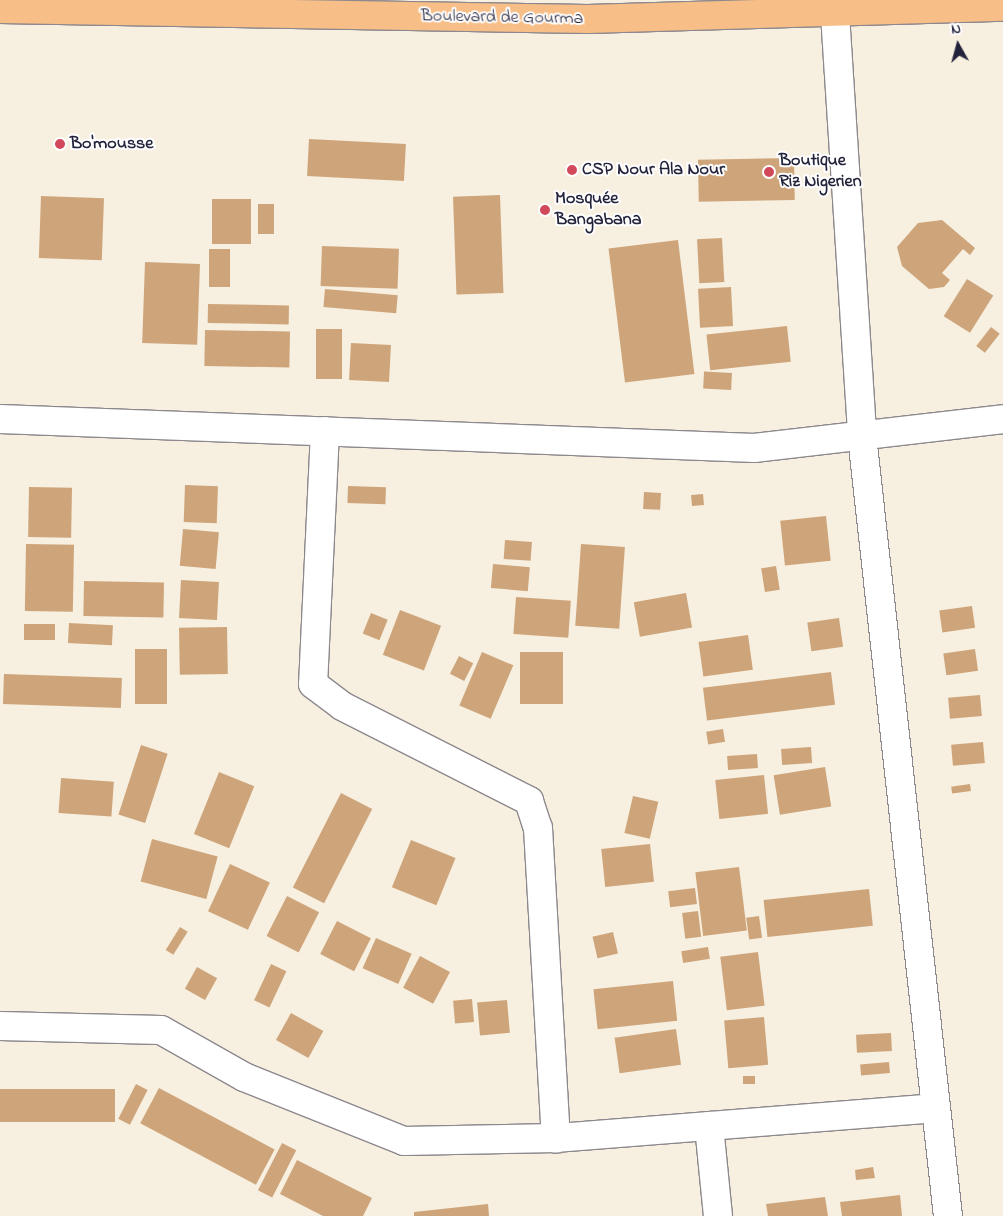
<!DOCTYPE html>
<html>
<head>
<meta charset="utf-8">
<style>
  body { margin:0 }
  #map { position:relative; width:1003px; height:1216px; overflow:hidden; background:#f7efdf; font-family:"Indie Flower",sans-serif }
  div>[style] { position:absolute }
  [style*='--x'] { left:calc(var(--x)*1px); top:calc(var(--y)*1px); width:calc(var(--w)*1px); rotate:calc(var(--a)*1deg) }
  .building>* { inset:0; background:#cea57b; transform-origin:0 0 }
  .roads { filter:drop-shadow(1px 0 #8c888d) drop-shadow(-1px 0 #8c888d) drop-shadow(0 1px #8c888d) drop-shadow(0 -1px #8c888d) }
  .minor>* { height:28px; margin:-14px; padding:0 14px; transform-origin:14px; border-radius:14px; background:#fff }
  .highway>* { height:28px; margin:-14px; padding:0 14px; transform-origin:14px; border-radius:14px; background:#f7be87 }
  .dots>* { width:14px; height:14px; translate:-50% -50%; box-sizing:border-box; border:2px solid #fff; border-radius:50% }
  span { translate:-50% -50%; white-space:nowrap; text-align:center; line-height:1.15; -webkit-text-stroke:4px #fff; paint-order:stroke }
  .street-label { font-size:18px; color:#22223b }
  .poi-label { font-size:18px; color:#22223b; font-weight:700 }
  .left { translate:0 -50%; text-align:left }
  .north { position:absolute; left:933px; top:20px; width:50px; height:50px; -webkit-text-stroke:4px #fff; paint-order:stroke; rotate:353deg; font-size:14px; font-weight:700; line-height:20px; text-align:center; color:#22223b }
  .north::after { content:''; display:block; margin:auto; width:18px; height:22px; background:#22223b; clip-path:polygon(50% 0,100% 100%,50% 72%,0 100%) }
</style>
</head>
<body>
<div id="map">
  <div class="building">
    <i style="left:309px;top:139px;width:97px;height:37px;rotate:3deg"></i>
    <i style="left:794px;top:158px;width:42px;height:96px;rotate:89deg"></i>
    <i style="left:500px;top:195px;width:98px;height:47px;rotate:88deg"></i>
    <i style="left:41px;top:196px;width:63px;height:62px;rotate:2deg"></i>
    <i style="left:212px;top:199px;width:39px;height:45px"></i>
    <i style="left:258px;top:204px;width:16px;height:30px"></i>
    <i style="clip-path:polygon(942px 220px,975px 248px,970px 255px,963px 249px,942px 273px,950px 280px,944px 287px,929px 289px,902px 266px,897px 247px,918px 223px)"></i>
    <i style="left:722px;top:238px;width:44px;height:25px;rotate:87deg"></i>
    <i style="left:678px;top:240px;width:135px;height:70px;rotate:83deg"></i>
    <i style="left:322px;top:246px;width:77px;height:40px;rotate:2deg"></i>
    <i style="left:230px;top:249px;width:38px;height:21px;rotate:90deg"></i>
    <i style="left:145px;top:262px;width:55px;height:81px;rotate:2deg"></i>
    <i style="left:967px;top:279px;width:31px;height:44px;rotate:32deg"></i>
    <i style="left:731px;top:287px;width:39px;height:33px;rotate:87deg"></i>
    <i style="left:325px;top:289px;width:73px;height:18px;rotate:5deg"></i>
    <i style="left:208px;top:304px;width:81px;height:19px;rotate:1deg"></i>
    <i style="left:787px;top:326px;width:36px;height:81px;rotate:84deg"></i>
    <i style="left:991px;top:327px;width:11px;height:24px;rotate:38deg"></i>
    <i style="left:316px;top:329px;width:26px;height:50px"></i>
    <i style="left:205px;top:330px;width:85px;height:36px;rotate:1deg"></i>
    <i style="left:351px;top:343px;width:40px;height:37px;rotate:3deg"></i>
    <i style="left:732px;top:373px;width:17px;height:28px;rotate:93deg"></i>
    <i style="left:185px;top:485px;width:33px;height:37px;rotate:2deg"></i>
    <i style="left:348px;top:486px;width:38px;height:17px;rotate:2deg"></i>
    <i style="left:29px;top:487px;width:43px;height:50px;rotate:1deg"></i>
    <i style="left:644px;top:492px;width:17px;height:17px;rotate:3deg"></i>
    <i style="left:703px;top:494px;width:11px;height:12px;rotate:85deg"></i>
    <i style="left:826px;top:516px;width:45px;height:46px;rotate:84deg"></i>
    <i style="left:183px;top:529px;width:36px;height:37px;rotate:5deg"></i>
    <i style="left:505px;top:540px;width:27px;height:19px;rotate:4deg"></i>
    <i style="left:26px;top:544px;width:48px;height:67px;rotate:1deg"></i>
    <i style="left:581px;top:544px;width:44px;height:82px;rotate:4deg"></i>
    <i style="left:493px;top:564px;width:37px;height:24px;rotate:5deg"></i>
    <i style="left:776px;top:566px;width:24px;height:15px;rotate:81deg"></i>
    <i style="left:181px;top:580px;width:38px;height:38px;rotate:3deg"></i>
    <i style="left:84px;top:581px;width:80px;height:35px;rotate:1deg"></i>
    <i style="left:686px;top:593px;width:35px;height:53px;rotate:80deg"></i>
    <i style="left:516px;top:597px;width:55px;height:37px;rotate:4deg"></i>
    <i style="left:972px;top:606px;width:22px;height:33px;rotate:82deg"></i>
    <i style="left:400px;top:610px;width:44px;height:48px;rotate:21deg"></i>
    <i style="left:371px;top:613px;width:18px;height:22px;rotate:22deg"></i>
    <i style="left:839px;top:618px;width:29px;height:32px;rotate:82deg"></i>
    <i style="left:69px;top:623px;width:44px;height:20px;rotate:3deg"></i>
    <i style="left:24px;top:624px;width:31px;height:16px"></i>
    <i style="left:227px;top:627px;width:47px;height:48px;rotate:89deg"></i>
    <i style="left:748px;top:635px;width:35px;height:50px;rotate:82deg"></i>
    <i style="left:135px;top:649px;width:32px;height:55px"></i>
    <i style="left:975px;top:649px;width:22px;height:32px;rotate:82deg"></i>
    <i style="left:482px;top:652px;width:34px;height:58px;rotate:23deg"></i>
    <i style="left:520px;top:652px;width:43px;height:52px"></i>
    <i style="left:459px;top:656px;width:16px;height:20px;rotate:27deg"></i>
    <i style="left:831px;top:672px;width:33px;height:129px;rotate:83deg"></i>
    <i style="left:4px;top:674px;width:118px;height:30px;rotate:2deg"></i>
    <i style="left:980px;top:695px;width:21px;height:32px;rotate:85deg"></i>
    <i style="left:723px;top:729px;width:13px;height:17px;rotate:81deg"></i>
    <i style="left:983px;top:742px;width:21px;height:32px;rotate:85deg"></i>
    <i style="left:141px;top:745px;width:28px;height:73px;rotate:18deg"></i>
    <i style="left:811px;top:747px;width:16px;height:30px;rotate:86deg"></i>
    <i style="left:757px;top:754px;width:14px;height:30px;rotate:86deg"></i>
    <i style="left:825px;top:767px;width:40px;height:52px;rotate:81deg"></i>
    <i style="left:219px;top:772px;width:38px;height:67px;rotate:22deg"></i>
    <i style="left:764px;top:775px;width:39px;height:49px;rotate:84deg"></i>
    <i style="left:61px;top:778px;width:53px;height:35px;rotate:4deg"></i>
    <i style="left:970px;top:784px;width:7px;height:19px;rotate:82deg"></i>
    <i style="left:341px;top:793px;width:35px;height:106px;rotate:27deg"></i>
    <i style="left:633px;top:796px;width:26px;height:38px;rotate:13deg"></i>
    <i style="left:152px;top:839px;width:68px;height:44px;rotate:15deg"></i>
    <i style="left:411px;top:840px;width:48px;height:51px;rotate:22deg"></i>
    <i style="left:650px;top:844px;width:38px;height:49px;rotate:84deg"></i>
    <i style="left:230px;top:864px;width:44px;height:52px;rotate:25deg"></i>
    <i style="left:739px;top:867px;width:64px;height:44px;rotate:83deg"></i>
    <i style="left:695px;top:888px;width:16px;height:27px;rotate:83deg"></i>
    <i style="left:869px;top:889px;width:37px;height:106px;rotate:84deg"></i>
    <i style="left:287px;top:896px;width:36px;height:45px;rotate:27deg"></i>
    <i style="left:698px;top:911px;width:26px;height:16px;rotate:83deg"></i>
    <i style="left:759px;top:916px;width:22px;height:13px;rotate:82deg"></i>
    <i style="left:337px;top:921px;width:38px;height:37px;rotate:27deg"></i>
    <i style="left:180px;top:927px;width:9px;height:27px;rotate:32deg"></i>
    <i style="left:613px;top:932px;width:22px;height:21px;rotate:77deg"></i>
    <i style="left:376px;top:938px;width:39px;height:33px;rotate:24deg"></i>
    <i style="left:708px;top:947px;width:12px;height:27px;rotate:81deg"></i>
    <i style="left:758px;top:952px;width:54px;height:38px;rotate:83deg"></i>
    <i style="left:420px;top:956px;width:34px;height:36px;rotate:28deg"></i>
    <i style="left:271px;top:964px;width:17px;height:40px;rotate:25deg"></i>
    <i style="left:197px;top:967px;width:23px;height:25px;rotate:29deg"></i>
    <i style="left:673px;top:981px;width:40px;height:80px;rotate:84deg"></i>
    <i style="left:472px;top:999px;width:23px;height:19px;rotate:85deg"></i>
    <i style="left:507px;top:1000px;width:33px;height:30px;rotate:85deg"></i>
    <i style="left:291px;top:1013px;width:37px;height:31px;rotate:29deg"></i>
    <i style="left:764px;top:1017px;width:48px;height:40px;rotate:85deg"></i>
    <i style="left:676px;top:1029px;width:36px;height:62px;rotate:82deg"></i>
    <i style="left:891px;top:1033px;width:18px;height:35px;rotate:87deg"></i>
    <i style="left:889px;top:1062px;width:11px;height:29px;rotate:85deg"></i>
    <i style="left:755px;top:1076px;width:8px;height:12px;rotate:90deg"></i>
    <i style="left:136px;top:1084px;width:13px;height:39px;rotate:27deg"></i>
    <i style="left:159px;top:1088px;width:131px;height:40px;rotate:28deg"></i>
    <i style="left:115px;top:1089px;width:33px;height:115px;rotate:90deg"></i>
    <i style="left:282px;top:1143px;width:16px;height:53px;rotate:27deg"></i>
    <i style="clip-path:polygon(297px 1160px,372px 1198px,363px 1216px,323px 1216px,280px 1194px)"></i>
    <i style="clip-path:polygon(873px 1167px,875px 1178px,856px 1180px,855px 1170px)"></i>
    <i style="clip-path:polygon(900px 1195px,902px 1216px,842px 1216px,840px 1202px)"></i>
    <i style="clip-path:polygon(825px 1197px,828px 1216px,768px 1216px,766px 1204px)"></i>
    <i style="clip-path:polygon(488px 1204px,489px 1216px,414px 1216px,414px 1212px)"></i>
  </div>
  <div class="roads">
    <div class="minor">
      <i style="--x:835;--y:14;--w:423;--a:86.3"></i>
      <i style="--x:862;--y:436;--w:785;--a:83.71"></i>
      <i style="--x:0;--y:419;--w:755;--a:2.2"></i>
      <i style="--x:754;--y:448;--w:251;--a:-6.6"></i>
      <i style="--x:325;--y:431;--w:253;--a:92.7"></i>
      <i style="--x:313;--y:684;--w:36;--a:37"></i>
      <i style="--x:342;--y:706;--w:210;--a:26.9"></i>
      <i style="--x:529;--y:801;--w:28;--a:72"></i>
      <i style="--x:538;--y:828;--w:311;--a:86.7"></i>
      <i style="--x:0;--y:1026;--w:161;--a:1.4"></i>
      <i style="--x:161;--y:1030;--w:95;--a:29.5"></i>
      <i style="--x:244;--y:1077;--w:172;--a:21.8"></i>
      <i style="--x:404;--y:1141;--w:152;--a:-1.1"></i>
      <i style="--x:556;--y:1138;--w:381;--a:-4.5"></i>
      <i style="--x:709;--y:1126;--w:90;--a:84.3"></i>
    </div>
    <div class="highway">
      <i style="--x:0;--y:9;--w:588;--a:0.97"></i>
      <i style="--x:588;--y:19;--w:415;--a:-1.7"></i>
    </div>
  </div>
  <div class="dots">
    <i style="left:60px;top:144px;background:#d1495b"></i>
    <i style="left:572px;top:170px;background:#d1495b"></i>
    <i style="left:769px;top:172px;background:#d1495b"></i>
    <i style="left:545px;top:210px;background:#d1495b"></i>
  </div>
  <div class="street-label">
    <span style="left:502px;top:18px;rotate:1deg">Boulevard de Gourma</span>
  </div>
  <div class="poi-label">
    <span class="left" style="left:70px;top:144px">Bo'mousse</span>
    <span class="left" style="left:779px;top:172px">Boutique<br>Riz Nigerien</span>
    <span class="left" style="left:582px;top:170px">CSP Nour Ala Nour</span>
    <span class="left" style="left:555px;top:210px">Mosquée<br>Bangabana</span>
  </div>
  <div class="north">N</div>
</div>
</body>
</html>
